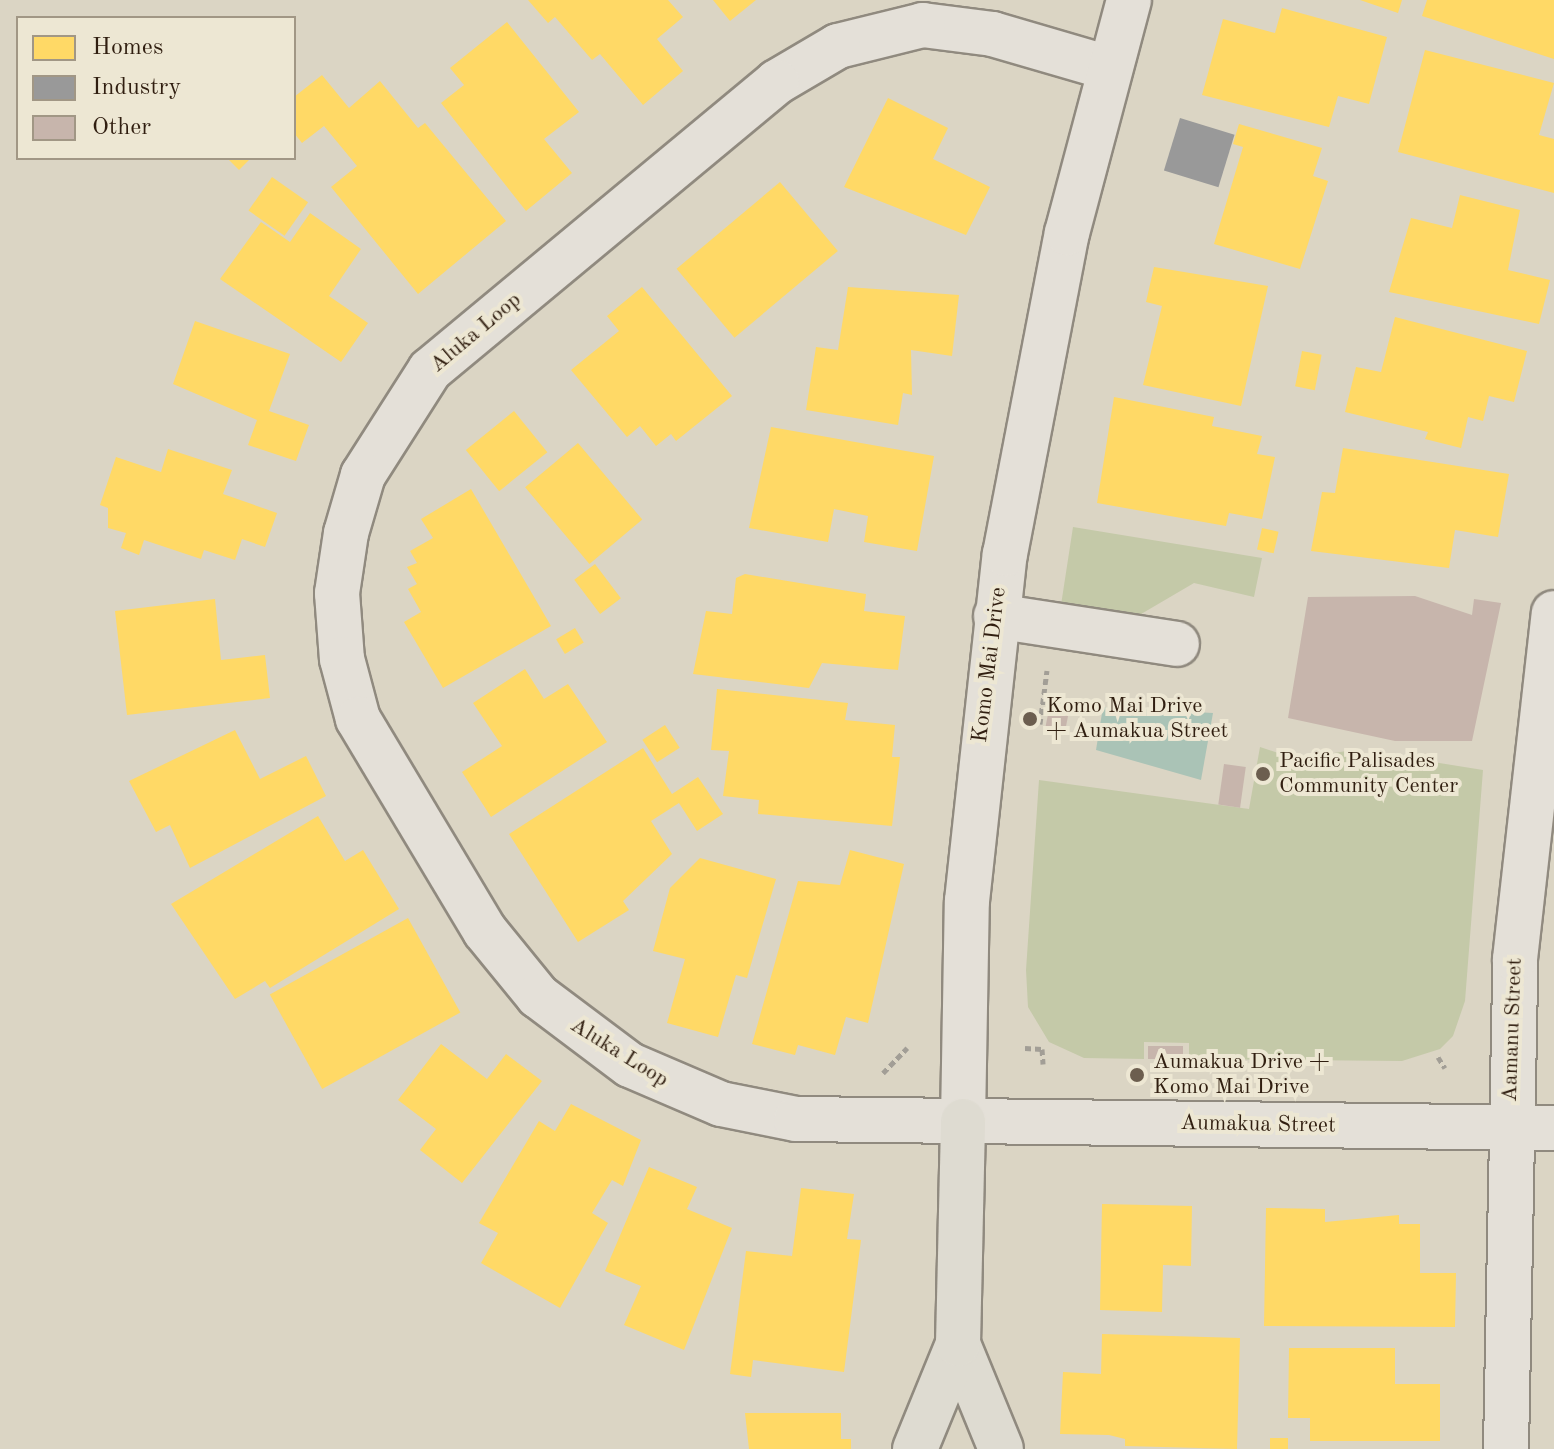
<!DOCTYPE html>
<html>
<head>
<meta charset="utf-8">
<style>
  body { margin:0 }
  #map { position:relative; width:1554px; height:1449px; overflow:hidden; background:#dbd5c4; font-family:"Old Standard TT",serif }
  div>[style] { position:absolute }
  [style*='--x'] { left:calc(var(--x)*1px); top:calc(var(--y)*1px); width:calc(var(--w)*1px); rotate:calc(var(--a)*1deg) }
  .green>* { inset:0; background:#c4c9a8 }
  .water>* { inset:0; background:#aac3b6 }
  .homes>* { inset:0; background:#ffd966; transform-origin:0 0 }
  .industry>* { inset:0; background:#999; transform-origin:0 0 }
  .building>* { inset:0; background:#c7b5ac; transform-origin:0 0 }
  .path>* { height:5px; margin-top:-2.5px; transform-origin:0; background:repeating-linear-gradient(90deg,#a29e96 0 6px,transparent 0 10px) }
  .roads { filter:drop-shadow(2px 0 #908a7f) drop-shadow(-2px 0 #908a7f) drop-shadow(0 2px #908a7f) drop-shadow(0 -2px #908a7f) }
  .minor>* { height:44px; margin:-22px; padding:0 22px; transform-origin:22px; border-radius:22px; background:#e4e0d8 }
  .major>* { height:44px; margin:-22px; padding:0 22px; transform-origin:22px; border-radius:22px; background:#dedbd1 }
  .dots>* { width:22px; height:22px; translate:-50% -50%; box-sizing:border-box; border:4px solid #ede7d3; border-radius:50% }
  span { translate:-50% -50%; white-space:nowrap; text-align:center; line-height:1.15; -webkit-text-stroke:8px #ede7d3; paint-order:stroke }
  .street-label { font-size:22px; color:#301e10 }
  .poi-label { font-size:22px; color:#301e10 }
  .left { translate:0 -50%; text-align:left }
  .legend { position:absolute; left:16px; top:16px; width:280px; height:144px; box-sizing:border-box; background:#ede7d3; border:2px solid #a19785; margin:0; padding:10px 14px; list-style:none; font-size:24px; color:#301e10 }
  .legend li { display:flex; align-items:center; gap:16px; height:40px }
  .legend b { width:40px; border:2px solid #a19785 }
</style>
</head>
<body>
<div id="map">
  <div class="green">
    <i style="clip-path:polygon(1073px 527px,1262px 558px,1254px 597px,1194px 583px,1136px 617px,1061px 605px)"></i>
    <i style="clip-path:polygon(1260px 747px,1296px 759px,1353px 750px,1374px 764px,1377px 753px,1483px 770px,1465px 1001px,1453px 1036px,1440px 1049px,1402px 1061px,1189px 1059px,1189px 1043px,1144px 1042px,1144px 1059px,1084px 1058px,1049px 1042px,1028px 1007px,1026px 970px,1039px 780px,1249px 809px)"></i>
  </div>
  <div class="water">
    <i style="clip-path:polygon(1103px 707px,1213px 713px,1201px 780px,1096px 750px)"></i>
  </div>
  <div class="homes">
    <i style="clip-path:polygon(528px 0,668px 0,683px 17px,657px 39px,683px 71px,643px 105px,600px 54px,592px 60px,555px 17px,548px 23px)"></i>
    <i style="clip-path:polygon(713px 0,756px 0,730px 21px)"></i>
    <i style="clip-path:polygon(1360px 0,1402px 0,1398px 13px)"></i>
    <i style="clip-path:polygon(1427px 0,1554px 0,1554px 59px,1422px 16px)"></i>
    <i style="clip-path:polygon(1282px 8px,1387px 37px,1369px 104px,1338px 96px,1329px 127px,1202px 95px,1223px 19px,1275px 33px)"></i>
    <i style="clip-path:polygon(507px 22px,579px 112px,544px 139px,572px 173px,526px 211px,441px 103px,464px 85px,450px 68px)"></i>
    <i style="clip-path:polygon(1425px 50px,1554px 83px,1539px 135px,1554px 139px,1554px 193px,1398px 152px)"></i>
    <i style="clip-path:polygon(322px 75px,349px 108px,380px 81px,418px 128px,425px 123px,506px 221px,418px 294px,331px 187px,357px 166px,324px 126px,302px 143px,294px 133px,294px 97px)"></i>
    <i style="clip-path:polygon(888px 98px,948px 128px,933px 159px,990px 187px,966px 235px,844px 187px)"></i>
    <i style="clip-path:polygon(1239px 124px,1322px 148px,1313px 176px,1328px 181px,1300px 269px,1214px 244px,1243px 147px,1233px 144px)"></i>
    <i style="clip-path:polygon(227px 158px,251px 158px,239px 170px)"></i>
    <i style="left:272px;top:177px;width:44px;height:41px;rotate:35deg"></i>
    <i style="left:780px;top:182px;width:90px;height:135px;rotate:50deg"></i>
    <i style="clip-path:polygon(1460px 195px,1520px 210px,1508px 270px,1550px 280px,1539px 324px,1389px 292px,1411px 218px,1452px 228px)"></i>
    <i style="clip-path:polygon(310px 213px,361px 249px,329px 296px,368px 323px,341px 362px,220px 279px,261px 222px,290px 242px)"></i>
    <i style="clip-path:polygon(1154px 267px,1268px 286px,1241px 406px,1143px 385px,1162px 306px,1146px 302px)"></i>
    <i style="clip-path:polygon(642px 287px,732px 396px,676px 441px,671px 434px,656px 446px,640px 426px,627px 437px,571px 370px,619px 331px,607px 316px)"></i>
    <i style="clip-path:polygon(848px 287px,959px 295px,952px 356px,911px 350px,912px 395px,903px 393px,898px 425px,806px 410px,816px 347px,838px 350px)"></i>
    <i style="clip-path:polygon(1395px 317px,1527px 351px,1514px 402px,1489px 396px,1483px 421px,1468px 417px,1461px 448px,1425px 439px,1428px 432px,1345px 412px,1356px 367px,1381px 372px)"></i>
    <i style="clip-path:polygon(195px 321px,290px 354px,269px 411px,309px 425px,296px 461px,248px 445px,257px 420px,173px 384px)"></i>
    <i style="left:1302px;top:351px;width:20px;height:36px;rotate:11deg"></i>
    <i style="clip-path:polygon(1114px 397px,1214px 417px,1212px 426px,1262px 436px,1257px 454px,1275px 457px,1262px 519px,1229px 513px,1226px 526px,1097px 503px)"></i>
    <i style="left:514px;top:411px;width:53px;height:62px;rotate:51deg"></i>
    <i style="clip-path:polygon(771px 427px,934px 456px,917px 551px,864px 542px,868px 516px,834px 509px,828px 542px,749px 528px)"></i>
    <i style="left:578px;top:443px;width:100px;height:69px;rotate:50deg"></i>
    <i style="clip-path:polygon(1343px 448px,1509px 474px,1498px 537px,1455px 530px,1449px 568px,1311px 551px,1322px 492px,1335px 493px)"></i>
    <i style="clip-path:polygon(168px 449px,232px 470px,223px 494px,277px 513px,265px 547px,242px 539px,235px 560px,204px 550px,201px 559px,144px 540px,139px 555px,121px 548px,126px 533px,108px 528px,108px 508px,100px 505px,116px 457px,161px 472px)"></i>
    <i style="clip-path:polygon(471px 489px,551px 626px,443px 688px,404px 622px,421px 612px,408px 589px,417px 584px,407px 567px,417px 563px,410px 551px,433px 538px,421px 519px)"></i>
    <i style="left:1262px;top:528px;width:17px;height:22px;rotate:13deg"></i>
    <i style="left:595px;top:564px;width:43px;height:26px;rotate:53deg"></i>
    <i style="clip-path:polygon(745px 574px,866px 594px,864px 611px,905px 616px,898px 670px,822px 663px,809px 688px,693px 674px,706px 611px,732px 614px,736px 578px)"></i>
    <i style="clip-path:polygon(215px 599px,221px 660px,265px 655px,270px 698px,127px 715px,115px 611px)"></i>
    <i style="left:575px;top:628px;width:17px;height:22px;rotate:59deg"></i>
    <i style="clip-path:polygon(525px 669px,544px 699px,568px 684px,607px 742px,491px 817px,462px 772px,502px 746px,473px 703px)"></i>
    <i style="clip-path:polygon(717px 689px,848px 703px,845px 720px,895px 725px,892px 757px,900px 757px,892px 826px,758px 814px,759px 800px,723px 796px,729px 751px,711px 750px)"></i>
    <i style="left:665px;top:725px;width:27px;height:27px;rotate:57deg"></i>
    <i style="clip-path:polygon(235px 730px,260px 779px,306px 756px,326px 796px,190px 868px,170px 825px,156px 832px,129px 781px)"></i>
    <i style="clip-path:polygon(643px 748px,672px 794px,698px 777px,723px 814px,697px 831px,679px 803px,651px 821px,672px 854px,623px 901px,629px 910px,578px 942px,509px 834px)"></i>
    <i style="clip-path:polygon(318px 816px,345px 861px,363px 850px,399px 909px,270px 988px,265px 981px,235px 999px,171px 904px)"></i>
    <i style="clip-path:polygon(850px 850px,904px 864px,868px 1023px,846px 1017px,835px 1055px,798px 1045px,795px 1055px,752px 1044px,798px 881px,840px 885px)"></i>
    <i style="clip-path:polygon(700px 858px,776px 879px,747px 978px,736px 975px,718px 1037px,667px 1023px,685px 959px,653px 951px,670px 888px)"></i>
    <i style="left:408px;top:918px;width:108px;height:158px;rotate:61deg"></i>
    <i style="clip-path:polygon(441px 1044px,487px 1079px,506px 1054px,542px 1081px,462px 1183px,420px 1150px,436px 1129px,398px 1100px)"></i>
    <i style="clip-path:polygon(571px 1104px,641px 1140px,623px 1186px,612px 1180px,592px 1213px,608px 1223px,560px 1308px,481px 1263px,498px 1233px,479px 1223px,539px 1121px,555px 1131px)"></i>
    <i style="clip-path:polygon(649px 1167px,697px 1187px,687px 1209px,732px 1228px,684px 1350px,624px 1325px,641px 1286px,605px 1271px)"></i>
    <i style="clip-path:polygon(801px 1188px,854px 1194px,847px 1239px,861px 1240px,844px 1372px,753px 1360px,751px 1377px,730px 1374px,746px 1251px,792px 1256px)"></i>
    <i style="clip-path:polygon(1102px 1204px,1192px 1206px,1191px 1266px,1163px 1265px,1162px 1312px,1100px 1310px)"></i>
    <i style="clip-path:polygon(1266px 1208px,1325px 1209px,1325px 1222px,1399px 1215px,1399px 1224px,1420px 1224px,1420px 1273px,1456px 1273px,1455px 1327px,1264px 1326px)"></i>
    <i style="clip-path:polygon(1102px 1334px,1240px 1338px,1237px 1449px,1125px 1446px,1125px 1439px,1109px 1435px,1060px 1434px,1063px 1372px,1101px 1374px)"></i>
    <i style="clip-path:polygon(1289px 1348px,1395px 1348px,1395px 1384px,1440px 1384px,1440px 1441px,1310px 1441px,1310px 1418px,1288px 1418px)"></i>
    <i style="clip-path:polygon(745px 1413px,841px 1413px,841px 1439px,851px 1439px,851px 1449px,749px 1449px)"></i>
    <i style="left:1270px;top:1438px;width:18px;height:11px"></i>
  </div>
  <div class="industry">
    <i style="left:1180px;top:118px;width:57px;height:55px;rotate:17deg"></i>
  </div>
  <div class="building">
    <i style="clip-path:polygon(1415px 596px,1472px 615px,1474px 599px,1501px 603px,1472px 741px,1395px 741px,1288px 718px,1308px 597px)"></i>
    <i style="left:1049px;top:709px;width:20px;height:21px;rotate:11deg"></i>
    <i style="left:1224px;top:764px;width:22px;height:41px;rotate:8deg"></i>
    <i style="left:1148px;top:1046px;width:35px;height:13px"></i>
  </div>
  <div class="path">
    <i style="--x:1040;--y:724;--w:54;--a:-82.6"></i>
    <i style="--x:1025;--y:1048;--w:17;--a:3"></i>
    <i style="--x:1042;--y:1049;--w:15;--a:86"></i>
    <i style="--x:1438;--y:1057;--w:13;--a:58"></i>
    <i style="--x:883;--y:1073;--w:35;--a:-46"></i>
  </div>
  <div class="roads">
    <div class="minor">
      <i style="--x:1109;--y:68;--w:121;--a:-163.7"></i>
      <i style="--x:993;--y:34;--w:71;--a:-172.7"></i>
      <i style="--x:923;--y:25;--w:88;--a:166.1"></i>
      <i style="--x:838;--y:46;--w:71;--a:149.5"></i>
      <i style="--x:777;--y:82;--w:451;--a:140.3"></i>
      <i style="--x:430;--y:370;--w:125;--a:122.5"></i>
      <i style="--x:363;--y:475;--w:60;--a:106.3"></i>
      <i style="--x:346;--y:533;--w:61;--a:98.5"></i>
      <i style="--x:337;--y:593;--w:66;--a:85.7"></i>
      <i style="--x:342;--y:659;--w:62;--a:75.1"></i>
      <i style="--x:358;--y:719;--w:247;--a:59.1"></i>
      <i style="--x:485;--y:931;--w:84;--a:50.8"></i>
      <i style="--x:538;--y:996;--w:115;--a:36.9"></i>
      <i style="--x:630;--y:1065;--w:99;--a:23.2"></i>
      <i style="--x:721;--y:1104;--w:76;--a:11.3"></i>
      <i style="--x:796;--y:1119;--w:758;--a:0.68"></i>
      <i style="--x:996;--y:616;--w:183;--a:8.8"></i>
      <i style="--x:963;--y:1121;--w:220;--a:-89"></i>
      <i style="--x:967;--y:901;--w:349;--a:-83.8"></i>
      <i style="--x:1005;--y:554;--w:327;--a:-79.1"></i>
      <i style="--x:1067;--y:233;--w:241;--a:-75.1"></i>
      <i style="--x:1506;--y:1449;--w:490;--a:-88.9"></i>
      <i style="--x:1515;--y:959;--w:348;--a:-83.6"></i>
    </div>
    <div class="major">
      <i style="--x:958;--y:1344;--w:113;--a:67.7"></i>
      <i style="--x:915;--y:1449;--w:113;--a:-67.7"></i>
      <i style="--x:958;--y:1344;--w:223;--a:-88.7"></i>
    </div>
  </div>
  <div class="dots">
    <i style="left:1030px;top:719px;background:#6c5e4f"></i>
    <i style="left:1263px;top:774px;background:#6c5e4f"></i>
    <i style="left:1137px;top:1075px;background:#6c5e4f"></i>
  </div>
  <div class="street-label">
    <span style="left:476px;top:333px;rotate:-40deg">Aluka Loop</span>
    <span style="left:990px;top:665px;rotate:-83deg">Komo Mai Drive</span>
    <span style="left:1513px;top:1030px;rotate:-88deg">Aamanu Street</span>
    <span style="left:619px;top:1053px;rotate:32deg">Aluka Loop</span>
    <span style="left:1258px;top:1125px;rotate:1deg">Aumakua Street</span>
  </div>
  <div class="poi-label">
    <span class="left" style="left:1046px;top:719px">Komo Mai Drive<br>+ Aumakua Street</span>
    <span class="left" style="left:1279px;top:774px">Pacific Palisades<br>Community Center</span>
    <span class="left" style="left:1153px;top:1075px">Aumakua Drive +<br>Komo Mai Drive</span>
  </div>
  <ul class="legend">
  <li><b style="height:22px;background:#ffd966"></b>Homes</li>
  <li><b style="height:22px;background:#999"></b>Industry</li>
  <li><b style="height:22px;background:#c7b5ac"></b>Other</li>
  </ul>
</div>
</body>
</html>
